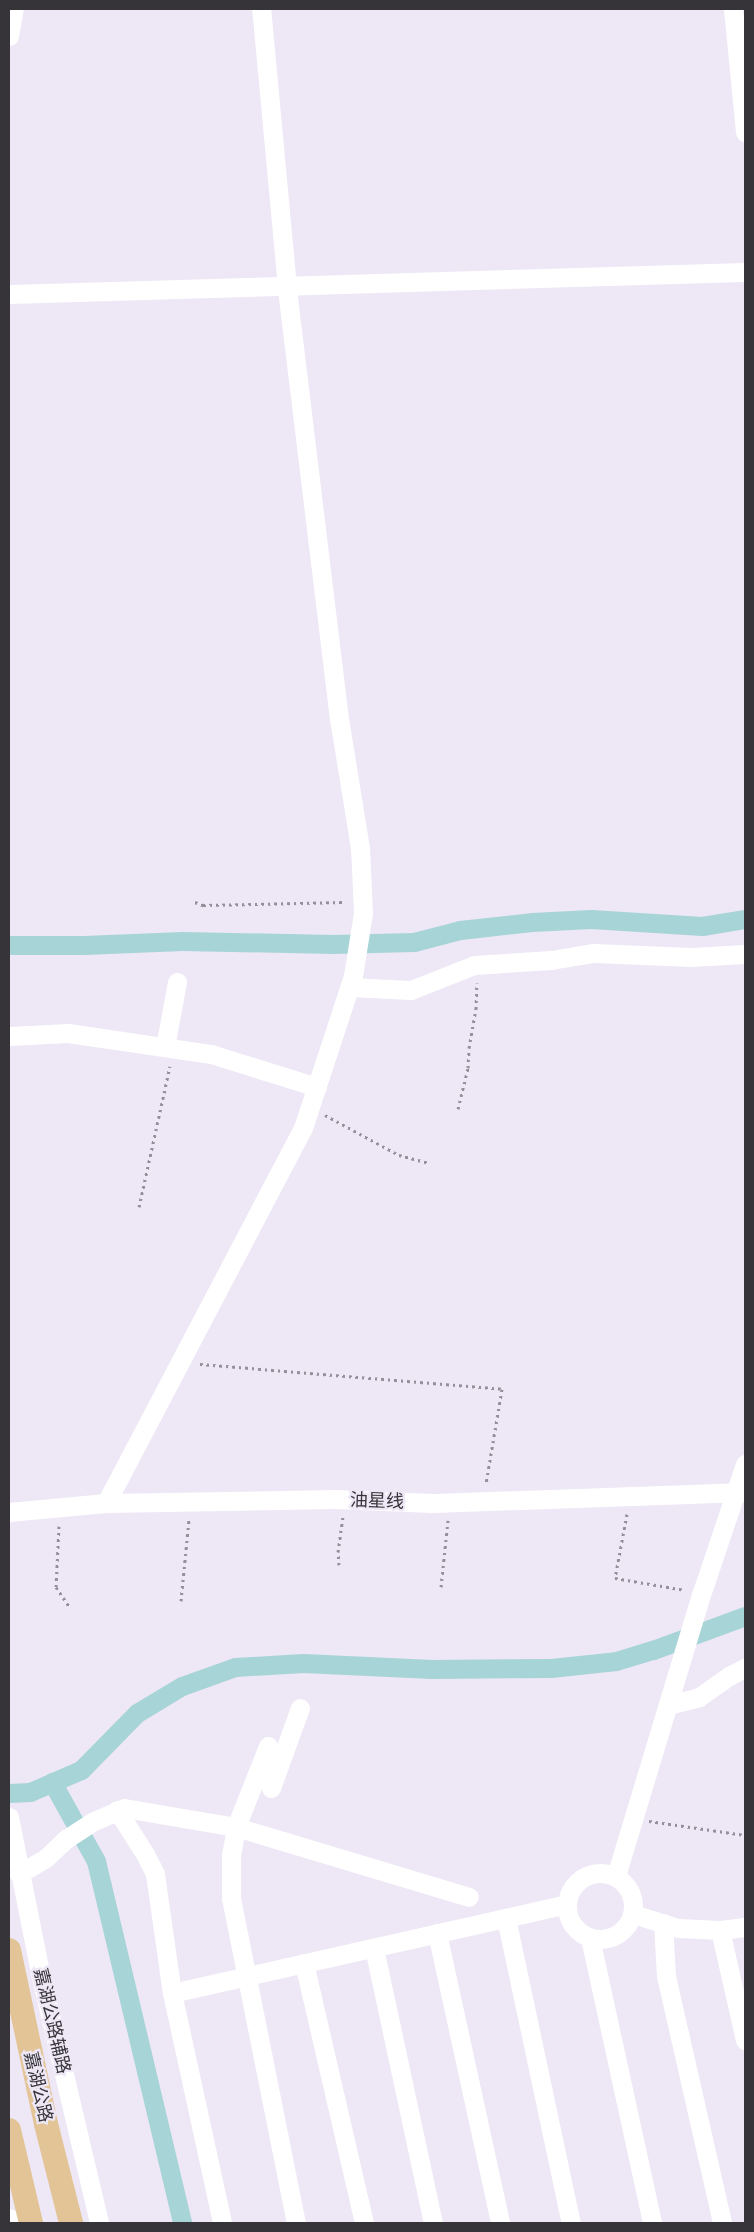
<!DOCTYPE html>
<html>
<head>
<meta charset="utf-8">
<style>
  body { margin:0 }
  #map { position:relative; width:754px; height:2232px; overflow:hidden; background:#ede7f6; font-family:Raleway,"Noto Sans SC",sans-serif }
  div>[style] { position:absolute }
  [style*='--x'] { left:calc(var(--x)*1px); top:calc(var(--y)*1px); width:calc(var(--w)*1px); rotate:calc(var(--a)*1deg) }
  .canal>* { height:19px; margin:-9.5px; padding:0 9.5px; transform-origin:9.5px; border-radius:9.5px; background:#a7d4d7 }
  .path>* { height:3px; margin-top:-1.5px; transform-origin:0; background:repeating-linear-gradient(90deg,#94909a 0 2.5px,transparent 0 6.5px) }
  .minor>* { height:19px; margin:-9.5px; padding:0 9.5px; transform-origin:9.5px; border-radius:9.5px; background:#fff }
  .minor>.ring { margin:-9.5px; padding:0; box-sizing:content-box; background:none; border:19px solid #fff; border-radius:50% }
  .major>* { height:24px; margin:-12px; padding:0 12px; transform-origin:12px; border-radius:12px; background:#e3c496 }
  span { translate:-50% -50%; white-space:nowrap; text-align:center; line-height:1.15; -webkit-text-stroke:4.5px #ede7f6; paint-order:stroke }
  .street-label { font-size:18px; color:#363439 }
  .frame { position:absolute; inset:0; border:10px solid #363439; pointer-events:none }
</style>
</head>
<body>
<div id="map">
  <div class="canal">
    <i style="--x:9;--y:945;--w:75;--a:0"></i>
    <i style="--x:84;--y:945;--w:98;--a:-2.3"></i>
    <i style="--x:182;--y:941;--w:151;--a:1.1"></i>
    <i style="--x:333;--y:944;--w:81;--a:-1.4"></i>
    <i style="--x:414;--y:942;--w:48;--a:-14.6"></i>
    <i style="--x:460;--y:930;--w:72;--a:-6.3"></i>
    <i style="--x:532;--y:922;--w:59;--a:-2.9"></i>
    <i style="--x:591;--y:919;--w:111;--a:3.6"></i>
    <i style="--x:702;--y:926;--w:44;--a:-9.2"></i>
    <i style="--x:52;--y:1782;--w:90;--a:60.9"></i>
    <i style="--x:96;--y:1861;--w:372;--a:76.6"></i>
    <i style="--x:9;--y:1793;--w:21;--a:-3"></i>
    <i style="--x:30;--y:1792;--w:56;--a:-23.3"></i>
    <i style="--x:81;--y:1770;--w:80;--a:-45.5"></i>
    <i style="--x:137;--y:1713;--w:52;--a:-31"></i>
    <i style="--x:182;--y:1686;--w:56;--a:-19.7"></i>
    <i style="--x:235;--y:1667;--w:68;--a:-3.4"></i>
    <i style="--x:303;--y:1663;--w:129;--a:2.7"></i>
    <i style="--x:432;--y:1669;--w:119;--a:-0.5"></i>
    <i style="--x:551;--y:1668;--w:65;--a:-6.1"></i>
    <i style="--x:616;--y:1661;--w:39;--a:-17"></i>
    <i style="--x:653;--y:1650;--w:98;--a:-20.3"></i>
  </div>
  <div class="path">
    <i style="--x:195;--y:902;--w:9;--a:21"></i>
    <i style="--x:203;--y:905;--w:141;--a:-1.2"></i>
    <i style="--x:458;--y:1109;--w:42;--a:-76.3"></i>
    <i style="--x:468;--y:1068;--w:20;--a:-87"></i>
    <i style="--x:469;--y:1048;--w:40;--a:-80"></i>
    <i style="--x:476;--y:1009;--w:26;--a:-88"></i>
    <i style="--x:325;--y:1115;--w:84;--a:28.4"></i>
    <i style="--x:399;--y:1155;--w:31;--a:15"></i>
    <i style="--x:139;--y:1207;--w:144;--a:-77.6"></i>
    <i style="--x:200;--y:1364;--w:303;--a:4.7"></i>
    <i style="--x:502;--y:1389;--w:96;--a:99.6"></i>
    <i style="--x:627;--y:1514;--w:65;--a:100.6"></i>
    <i style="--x:615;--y:1578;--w:71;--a:9.7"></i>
    <i style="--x:59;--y:1526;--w:61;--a:92.8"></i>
    <i style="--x:56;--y:1587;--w:23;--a:56"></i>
    <i style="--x:339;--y:1565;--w:13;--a:-94"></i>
    <i style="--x:338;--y:1552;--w:37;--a:-82"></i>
    <i style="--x:441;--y:1587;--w:67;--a:-84"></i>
    <i style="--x:181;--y:1601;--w:82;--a:-84.4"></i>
    <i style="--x:649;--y:1821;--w:97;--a:8.3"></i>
  </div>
  <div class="minor">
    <i style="--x:733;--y:9;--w:124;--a:84.4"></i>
    <i style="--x:9;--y:36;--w:27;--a:-80"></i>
    <i style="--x:9;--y:294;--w:736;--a:-1.71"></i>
    <i style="--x:350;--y:987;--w:61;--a:2.8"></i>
    <i style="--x:411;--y:990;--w:68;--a:-21.6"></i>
    <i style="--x:474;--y:965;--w:77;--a:-3.7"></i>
    <i style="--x:551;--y:960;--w:43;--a:-9.5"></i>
    <i style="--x:593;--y:953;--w:98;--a:2.3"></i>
    <i style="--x:691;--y:957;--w:54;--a:-3.2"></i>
    <i style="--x:9;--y:1036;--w:59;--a:-2.9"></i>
    <i style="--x:68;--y:1033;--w:145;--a:8.4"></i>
    <i style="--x:211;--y:1054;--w:111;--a:17.3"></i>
    <i style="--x:165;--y:1047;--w:66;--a:-79.5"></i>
    <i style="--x:106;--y:1503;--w:424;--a:-62.3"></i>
    <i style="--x:303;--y:1128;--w:160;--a:-71.8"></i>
    <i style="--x:353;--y:976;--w:64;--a:-81"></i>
    <i style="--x:363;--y:913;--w:65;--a:-92.6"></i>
    <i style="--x:360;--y:848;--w:131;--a:-99.2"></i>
    <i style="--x:339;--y:719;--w:435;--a:-96.9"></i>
    <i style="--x:287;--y:287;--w:279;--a:-95.3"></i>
    <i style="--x:9;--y:1512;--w:97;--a:-5.3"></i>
    <i style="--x:106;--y:1503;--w:229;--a:-1"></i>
    <i style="--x:335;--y:1499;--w:98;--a:2.3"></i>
    <i style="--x:433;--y:1503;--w:312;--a:-2"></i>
    <i style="--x:668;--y:1705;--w:32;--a:-14"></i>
    <i style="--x:699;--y:1697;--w:37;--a:-35"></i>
    <i style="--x:729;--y:1676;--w:18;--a:-27"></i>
    <i style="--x:268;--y:1746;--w:87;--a:111.6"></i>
    <i style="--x:236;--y:1827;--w:28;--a:100"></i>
    <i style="--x:231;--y:1855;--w:43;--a:90"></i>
    <i style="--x:231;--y:1898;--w:331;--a:78.7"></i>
    <i style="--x:271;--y:1788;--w:85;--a:-70.1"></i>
    <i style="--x:117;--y:1810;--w:52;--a:57.5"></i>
    <i style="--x:145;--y:1854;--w:22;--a:63"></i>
    <i style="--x:155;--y:1874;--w:120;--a:81.9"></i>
    <i style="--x:172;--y:1993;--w:235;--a:77.7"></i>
    <i style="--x:9;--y:1817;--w:163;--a:78.7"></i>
    <i style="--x:41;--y:1977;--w:253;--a:76.7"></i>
    <i class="ring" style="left:567px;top:1873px;width:47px;height:47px"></i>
    <i style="--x:19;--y:1874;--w:31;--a:-31"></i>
    <i style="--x:46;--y:1858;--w:28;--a:-44"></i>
    <i style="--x:66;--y:1839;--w:33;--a:-33"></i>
    <i style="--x:94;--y:1821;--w:33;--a:-23"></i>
    <i style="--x:124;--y:1808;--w:114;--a:9.6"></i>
    <i style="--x:236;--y:1827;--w:243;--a:16.7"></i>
    <i style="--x:616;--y:1876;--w:297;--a:-73.2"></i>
    <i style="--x:702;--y:1592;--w:135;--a:-71.4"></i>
    <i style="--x:633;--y:1914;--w:47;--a:17.3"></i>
    <i style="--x:678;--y:1928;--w:42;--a:2.7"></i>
    <i style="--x:720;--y:1930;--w:25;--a:-7"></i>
    <i style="--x:506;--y:1918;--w:312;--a:78"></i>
    <i style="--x:663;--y:1923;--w:53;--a:86.8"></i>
    <i style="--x:666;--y:1976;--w:253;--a:77.2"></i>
    <i style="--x:720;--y:1930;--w:113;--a:77.2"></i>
    <i style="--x:437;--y:1933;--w:297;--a:77.7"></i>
    <i style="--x:590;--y:1938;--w:292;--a:77.7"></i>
    <i style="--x:374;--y:1948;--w:281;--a:77.9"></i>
    <i style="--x:304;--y:1963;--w:267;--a:77"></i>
    <i style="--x:172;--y:1993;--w:405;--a:-12.7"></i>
    <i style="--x:9;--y:2218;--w:5;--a:79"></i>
  </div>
  <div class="major">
    <i style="--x:9;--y:1950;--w:178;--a:78"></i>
    <i style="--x:46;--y:2124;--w:102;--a:75.8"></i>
    <i style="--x:9;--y:2130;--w:96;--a:76.7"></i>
  </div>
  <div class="street-label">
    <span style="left:377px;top:1501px;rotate:2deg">油星线</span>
    <span style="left:52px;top:2021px;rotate:77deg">嘉湖公路辅路</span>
    <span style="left:38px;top:2087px;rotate:77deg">嘉湖公路</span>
  </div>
  <div class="frame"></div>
</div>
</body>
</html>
